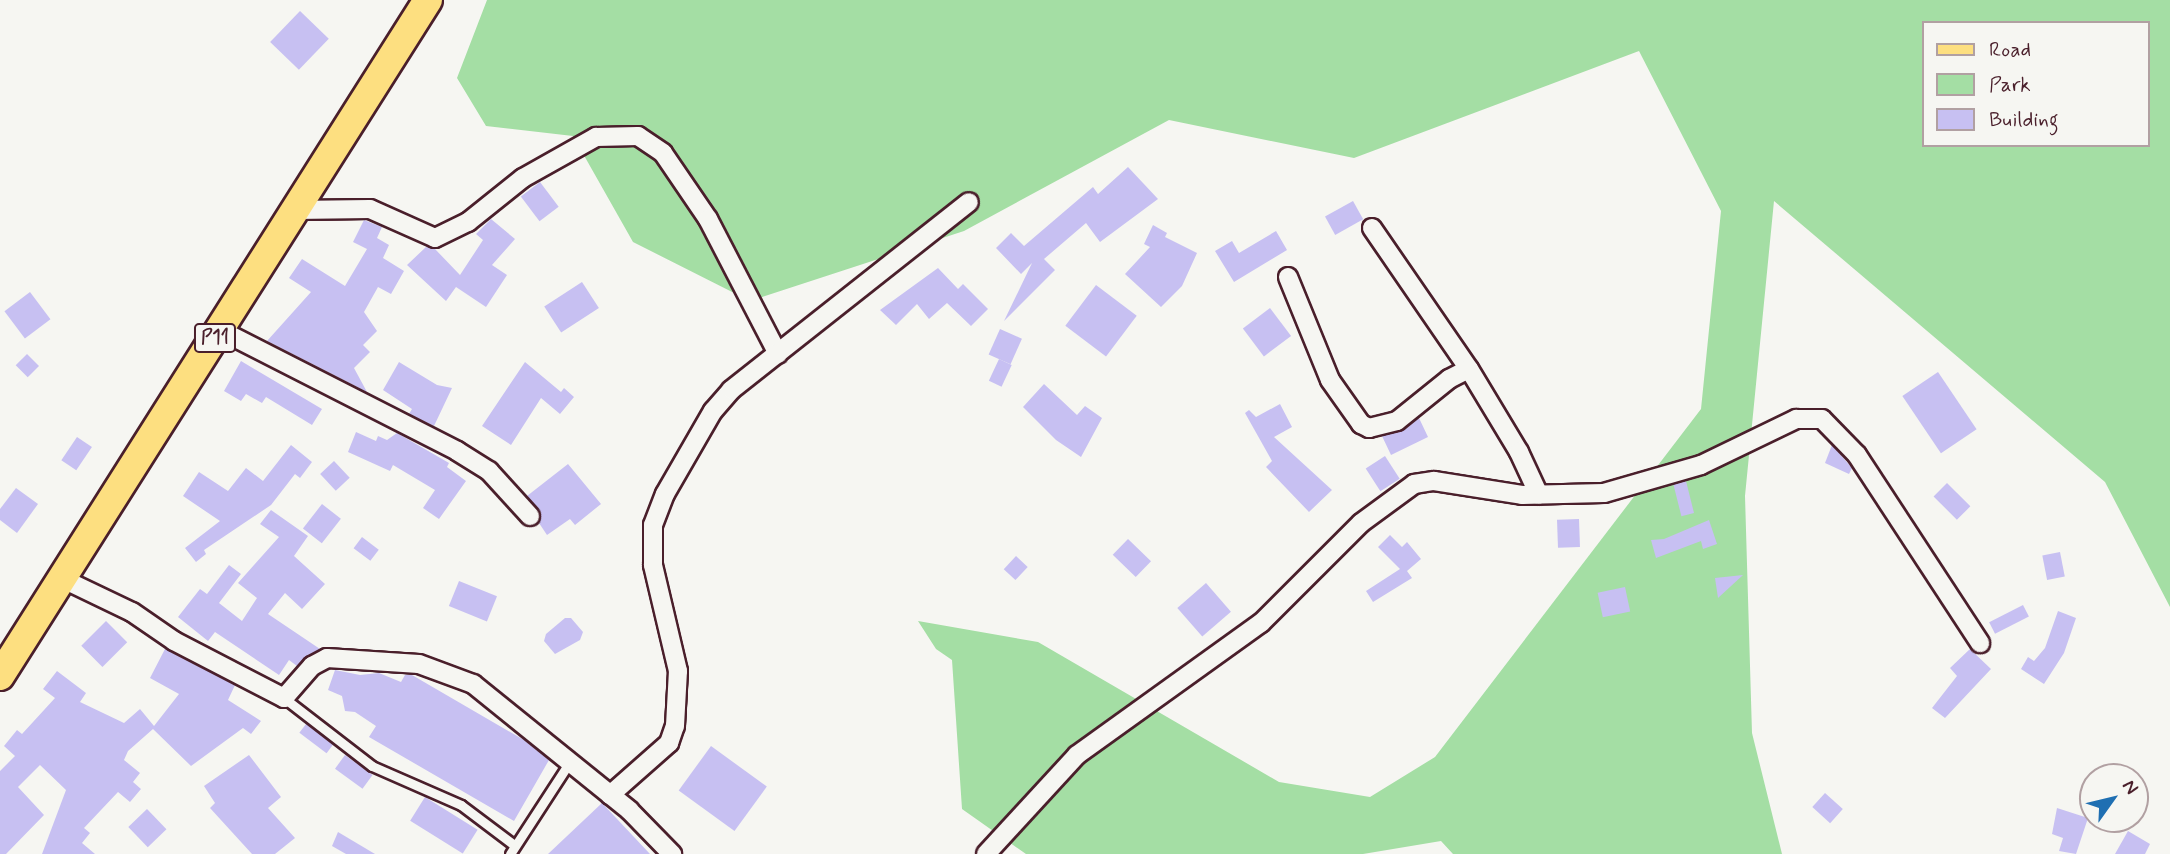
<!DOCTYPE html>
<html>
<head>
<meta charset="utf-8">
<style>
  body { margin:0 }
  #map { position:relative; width:2170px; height:854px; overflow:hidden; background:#f6f6f2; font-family:Mynerve,sans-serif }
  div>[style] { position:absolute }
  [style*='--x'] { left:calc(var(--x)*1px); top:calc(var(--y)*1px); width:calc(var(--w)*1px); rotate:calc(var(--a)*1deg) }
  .green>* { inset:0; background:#a4dea4 }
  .building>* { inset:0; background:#c7c0f2; transform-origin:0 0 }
  .roads { filter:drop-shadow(2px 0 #4a1f2b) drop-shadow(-2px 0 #4a1f2b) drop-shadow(0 2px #4a1f2b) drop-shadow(0 -2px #4a1f2b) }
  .lane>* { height:9px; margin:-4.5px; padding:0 4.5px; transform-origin:4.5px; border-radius:4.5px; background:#f6f6f2 }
  .street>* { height:18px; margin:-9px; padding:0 9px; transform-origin:9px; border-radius:9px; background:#f6f6f2 }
  .primary>* { height:28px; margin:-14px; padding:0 14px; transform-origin:14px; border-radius:14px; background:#fddf80 }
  span { translate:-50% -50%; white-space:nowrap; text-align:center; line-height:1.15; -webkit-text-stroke:5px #f6f6f2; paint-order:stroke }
  .shield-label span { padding:2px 5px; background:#f6f6f2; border:2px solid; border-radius:5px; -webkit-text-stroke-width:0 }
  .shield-label { font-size:19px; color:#4a1f2b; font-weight:700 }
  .legend { position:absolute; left:1922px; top:21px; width:228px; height:126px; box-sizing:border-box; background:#f6f6f2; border:2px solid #b1a0a2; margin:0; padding:9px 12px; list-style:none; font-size:21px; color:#4a1f2b }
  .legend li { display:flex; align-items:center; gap:14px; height:35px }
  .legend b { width:35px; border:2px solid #b1a0a2 }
  .north { position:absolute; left:2079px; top:763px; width:70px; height:70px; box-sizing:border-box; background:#f6f6f2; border:2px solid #b1a0a2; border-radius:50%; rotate:56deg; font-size:19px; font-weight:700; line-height:28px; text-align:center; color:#4a1f2b }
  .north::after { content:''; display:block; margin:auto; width:24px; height:32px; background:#1f6fb2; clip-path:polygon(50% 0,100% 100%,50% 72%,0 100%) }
</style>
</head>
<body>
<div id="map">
  <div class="green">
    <i style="clip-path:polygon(evenodd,487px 0,2170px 0,2170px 607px,2105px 482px,1774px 201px,1745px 496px,1752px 733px,1782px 854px,1453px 854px,1441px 841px,1363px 854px,1026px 854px,962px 809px,952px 660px,936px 649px,918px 621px,1038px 642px,1279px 782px,1370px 797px,1435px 757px,1701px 409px,1721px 211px,1639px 51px,1354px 158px,1169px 120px,964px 231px,750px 301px,633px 242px,573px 136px,486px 126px,457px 78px,487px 0,1923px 23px,2147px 23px,2147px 145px,1923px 145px,1923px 23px)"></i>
  </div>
  <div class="building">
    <i style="left:300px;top:11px;width:40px;height:43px;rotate:44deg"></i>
    <i style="clip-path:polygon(1128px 167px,1158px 199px,1100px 242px,1086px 223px,1044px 259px,1055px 270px,1004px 321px,1032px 263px,1021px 274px,996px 248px,1011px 233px,1024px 246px,1093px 187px,1098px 194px)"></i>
    <i style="left:540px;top:182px;width:31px;height:24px;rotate:53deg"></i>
    <i style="left:1353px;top:201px;width:21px;height:32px;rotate:61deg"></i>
    <i style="clip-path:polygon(491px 219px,515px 239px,492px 265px,507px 275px,486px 307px,456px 287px,446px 301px,407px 265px,426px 247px,435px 249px,460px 275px,483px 240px,476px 234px)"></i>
    <i style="clip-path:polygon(364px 220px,382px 227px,377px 238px,389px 245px,383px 258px,404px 271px,391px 294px,378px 287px,364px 312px,377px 331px,363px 345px,370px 352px,354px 368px,367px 392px,267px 341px,311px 292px,289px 278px,302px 259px,345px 286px,367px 249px,353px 242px)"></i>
    <i style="clip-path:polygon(1153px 225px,1167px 233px,1165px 237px,1197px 253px,1182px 286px,1161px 307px,1125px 274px,1150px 247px,1144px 244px)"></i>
    <i style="clip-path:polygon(1276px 231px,1287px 250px,1234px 282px,1215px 251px,1232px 241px,1239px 253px)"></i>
    <i style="clip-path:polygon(938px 268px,958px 289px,963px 284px,988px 309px,971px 326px,947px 303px,929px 319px,917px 304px,896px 325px,880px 310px)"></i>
    <i style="left:582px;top:282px;width:31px;height:45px;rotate:57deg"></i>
    <i style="left:1096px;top:285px;width:51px;height:51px;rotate:37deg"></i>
    <i style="left:30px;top:292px;width:34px;height:32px;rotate:53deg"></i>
    <i style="left:1270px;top:308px;width:35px;height:34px;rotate:53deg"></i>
    <i style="left:1000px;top:329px;width:24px;height:28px;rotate:24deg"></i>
    <i style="left:27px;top:354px;width:17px;height:16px;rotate:45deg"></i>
    <i style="left:999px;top:359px;width:14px;height:24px;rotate:25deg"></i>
    <i style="clip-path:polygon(241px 361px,322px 409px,312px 425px,266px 397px,262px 403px,246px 394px,241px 401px,224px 391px)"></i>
    <i style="clip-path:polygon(399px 362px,437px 385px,452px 388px,434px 426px,409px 414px,412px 409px,383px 390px)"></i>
    <i style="clip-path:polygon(525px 362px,561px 392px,564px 388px,574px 397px,560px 414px,541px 398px,511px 445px,482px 426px)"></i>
    <i style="left:1938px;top:372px;width:69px;height:43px;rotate:56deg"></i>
    <i style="clip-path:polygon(1044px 384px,1077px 415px,1085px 406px,1102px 418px,1081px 457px,1056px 440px,1023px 407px)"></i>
    <i style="clip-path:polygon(1280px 404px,1292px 427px,1274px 437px,1332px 490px,1309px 512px,1266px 467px,1272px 461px,1245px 413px,1249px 410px,1256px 417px)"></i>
    <i style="clip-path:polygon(1419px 418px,1428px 437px,1391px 455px,1382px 436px,1404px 430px)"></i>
    <i style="clip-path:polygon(356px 432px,376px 441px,378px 436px,387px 440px,397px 433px,449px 463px,447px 467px,466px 481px,439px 519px,423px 508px,435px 490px,393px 465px,390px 471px,348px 452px)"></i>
    <i style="left:77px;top:437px;width:18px;height:28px;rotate:34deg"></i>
    <i style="clip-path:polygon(291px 445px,312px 462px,300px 478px,295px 474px,271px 505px,204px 550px,206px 554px,196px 562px,185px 548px,220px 521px,183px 496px,199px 472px,228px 491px,246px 468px,263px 481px)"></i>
    <i style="clip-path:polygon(1832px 445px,1852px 468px,1849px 474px,1825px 463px)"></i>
    <i style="left:1385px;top:456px;width:27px;height:23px;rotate:57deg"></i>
    <i style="left:334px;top:461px;width:23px;height:19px;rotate:47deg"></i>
    <i style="clip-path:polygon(568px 464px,601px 504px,575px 525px,570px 519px,547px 535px,539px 523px,541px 513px,527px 496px)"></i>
    <i style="left:1686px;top:481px;width:33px;height:13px;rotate:76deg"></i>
    <i style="left:1947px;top:483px;width:33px;height:19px;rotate:45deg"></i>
    <i style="clip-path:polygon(16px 488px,38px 504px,17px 533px,0 520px,0 509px)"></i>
    <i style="left:322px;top:504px;width:24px;height:31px;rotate:38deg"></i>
    <i style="clip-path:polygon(271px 510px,308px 536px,294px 556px,325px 584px,302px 609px,285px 593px,268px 614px,320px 649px,297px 666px,289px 660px,279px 675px,215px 632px,208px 641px,178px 617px,200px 589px,207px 594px,229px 565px,241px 574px,219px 603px,242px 621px,257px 598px,238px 583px,279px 537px,260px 524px)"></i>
    <i style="left:1579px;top:519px;width:28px;height:22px;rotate:88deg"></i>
    <i style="clip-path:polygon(1709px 520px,1717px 544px,1703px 549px,1701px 541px,1656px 558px,1651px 540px,1664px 539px)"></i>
    <i style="clip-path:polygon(1390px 535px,1402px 547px,1407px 542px,1421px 559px,1407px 571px,1412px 578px,1373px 602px,1366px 591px,1400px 569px,1378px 547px)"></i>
    <i style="left:362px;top:537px;width:21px;height:14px;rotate:37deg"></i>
    <i style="left:1128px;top:539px;width:32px;height:22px;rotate:44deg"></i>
    <i style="left:2060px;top:552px;width:25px;height:18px;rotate:79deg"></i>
    <i style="left:1016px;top:556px;width:16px;height:18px;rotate:43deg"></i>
    <i style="clip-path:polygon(1743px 575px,1718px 598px,1715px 578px)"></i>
    <i style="left:459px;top:581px;width:41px;height:27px;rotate:22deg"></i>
    <i style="left:1206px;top:583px;width:38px;height:38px;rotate:49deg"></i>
    <i style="left:1625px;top:587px;width:25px;height:28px;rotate:78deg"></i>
    <i style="left:2023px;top:605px;width:13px;height:38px;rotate:63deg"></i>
    <i style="clip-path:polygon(2058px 611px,2076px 618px,2064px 653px,2044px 684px,2021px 669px,2028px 657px,2034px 661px,2045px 648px)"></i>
    <i style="clip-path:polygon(565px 618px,571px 618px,583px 632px,580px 640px,555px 654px,544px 641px,546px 634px)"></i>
    <i style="left:106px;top:621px;width:30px;height:35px;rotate:45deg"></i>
    <i style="clip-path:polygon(165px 649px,235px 685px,228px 700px,261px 721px,251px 734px,243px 728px,191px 766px,153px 729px,128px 751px,124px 760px,140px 773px,133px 782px,141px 789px,130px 802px,118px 792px,84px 828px,90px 833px,82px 843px,95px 854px,42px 854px,66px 790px,40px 765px,18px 787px,44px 815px,6px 854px,0 854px,0 771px,15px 756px,4px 746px,17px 730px,22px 734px,55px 698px,43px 689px,57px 671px,86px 693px,80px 702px,124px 723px,140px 709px,154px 726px,179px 694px,150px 678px)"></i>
    <i style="clip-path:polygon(1970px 649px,1991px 669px,1945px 718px,1932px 708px,1957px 676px,1950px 668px)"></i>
    <i style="clip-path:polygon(335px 670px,360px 675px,379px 673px,401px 682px,405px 675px,412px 675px,524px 740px,549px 760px,514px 821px,369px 737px,376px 726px,355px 712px,345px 711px,342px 696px,328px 690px)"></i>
    <i style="left:306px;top:724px;width:34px;height:11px;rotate:37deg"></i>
    <i style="left:711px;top:746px;width:69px;height:55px;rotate:36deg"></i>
    <i style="clip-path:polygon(249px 755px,281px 797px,268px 808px,295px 838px,275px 854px,252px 854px,210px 808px,215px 803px,204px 786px)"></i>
    <i style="left:345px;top:755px;width:34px;height:17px;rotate:36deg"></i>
    <i style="left:1825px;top:793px;width:24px;height:19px;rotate:42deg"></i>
    <i style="left:425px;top:797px;width:62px;height:28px;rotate:32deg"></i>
    <i style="clip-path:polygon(602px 803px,650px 854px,548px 854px)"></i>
    <i style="clip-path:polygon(2057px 808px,2088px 818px,2076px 854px,2059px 851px,2063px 838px,2052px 834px)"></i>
    <i style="left:147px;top:809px;width:28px;height:26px;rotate:46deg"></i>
    <i style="clip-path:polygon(2128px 831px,2150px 844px,2145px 854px,2115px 854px)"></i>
    <i style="clip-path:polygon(338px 832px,375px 854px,346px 854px,332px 846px)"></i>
  </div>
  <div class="roads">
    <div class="lane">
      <i style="--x:284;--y:698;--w:111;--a:37.7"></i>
      <i style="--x:372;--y:766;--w:97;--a:23.7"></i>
      <i style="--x:461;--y:805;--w:65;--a:36.9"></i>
      <i style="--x:510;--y:854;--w:108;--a:-57"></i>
    </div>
    <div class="street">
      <i style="--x:295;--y:210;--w:75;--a:-0.8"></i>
      <i style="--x:370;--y:209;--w:71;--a:24"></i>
      <i style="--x:435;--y:238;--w:37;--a:-26"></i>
      <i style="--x:468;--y:222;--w:70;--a:-38.7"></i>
      <i style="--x:523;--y:178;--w:84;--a:-29.3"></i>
      <i style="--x:596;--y:137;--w:42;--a:-1.4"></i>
      <i style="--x:638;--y:136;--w:30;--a:34"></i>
      <i style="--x:663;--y:153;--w:80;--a:55.7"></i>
      <i style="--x:708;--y:219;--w:152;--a:62.6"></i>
      <i style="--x:1372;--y:228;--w:171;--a:55.5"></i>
      <i style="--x:1288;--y:277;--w:111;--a:67.8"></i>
      <i style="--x:1330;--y:380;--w:54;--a:54.8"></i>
      <i style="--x:1361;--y:424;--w:9;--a:27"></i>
      <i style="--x:1369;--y:428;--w:29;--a:-14"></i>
      <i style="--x:1397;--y:421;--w:67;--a:-38.9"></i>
      <i style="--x:1449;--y:379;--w:22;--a:-27"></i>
      <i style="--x:1469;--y:369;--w:97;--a:58.9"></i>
      <i style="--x:1519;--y:452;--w:47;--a:65.1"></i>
      <i style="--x:220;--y:330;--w:266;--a:27"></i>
      <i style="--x:457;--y:451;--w:38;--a:32"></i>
      <i style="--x:489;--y:471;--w:61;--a:47.7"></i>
      <i style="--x:63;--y:579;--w:76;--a:25.6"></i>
      <i style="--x:132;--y:612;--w:51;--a:34.6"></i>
      <i style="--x:174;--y:641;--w:124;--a:27.4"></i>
      <i style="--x:284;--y:698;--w:43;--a:-48.8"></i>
      <i style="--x:312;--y:666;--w:17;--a:-28"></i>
      <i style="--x:327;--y:658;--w:92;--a:3.7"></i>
      <i style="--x:419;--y:664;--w:58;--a:20.3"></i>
      <i style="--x:473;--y:684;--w:201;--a:38.9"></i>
      <i style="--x:629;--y:810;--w:62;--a:45.7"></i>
      <i style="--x:610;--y:795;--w:79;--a:-41.4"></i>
      <i style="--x:669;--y:743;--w:18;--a:-71"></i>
      <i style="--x:675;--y:726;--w:55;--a:-86.9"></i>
      <i style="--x:678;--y:671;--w:109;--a:-103.3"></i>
      <i style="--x:653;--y:565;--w:40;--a:-90"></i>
      <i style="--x:653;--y:525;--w:33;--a:-69"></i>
      <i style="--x:665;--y:494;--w:96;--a:-60"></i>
      <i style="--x:713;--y:411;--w:28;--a:-49"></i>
      <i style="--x:731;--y:390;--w:303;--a:-38.3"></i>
      <i style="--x:986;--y:854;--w:134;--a:-47.4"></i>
      <i style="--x:1077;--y:755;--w:226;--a:-35.7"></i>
      <i style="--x:1261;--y:623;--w:141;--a:-45"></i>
      <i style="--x:1361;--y:523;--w:66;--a:-36.3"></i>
      <i style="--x:1414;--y:484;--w:20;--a:-9"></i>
      <i style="--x:1434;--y:481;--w:89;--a:9"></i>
      <i style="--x:1522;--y:495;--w:82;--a:-1.4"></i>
      <i style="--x:1604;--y:493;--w:101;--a:-16.1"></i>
      <i style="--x:1701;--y:465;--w:106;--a:-25.8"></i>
      <i style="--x:1796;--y:419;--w:26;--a:0"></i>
      <i style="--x:1822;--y:419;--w:50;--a:45.8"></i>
      <i style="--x:1857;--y:455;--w:225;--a:56.8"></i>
    </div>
    <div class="primary">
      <i style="--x:0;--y:676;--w:800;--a:-57.66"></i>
    </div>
  </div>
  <div class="shield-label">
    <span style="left:215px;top:338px">P11</span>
  </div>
  <ul class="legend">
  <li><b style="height:9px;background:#fddf80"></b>Road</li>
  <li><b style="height:19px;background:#a4dea4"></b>Park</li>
  <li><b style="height:19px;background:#c7c0f2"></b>Building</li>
  </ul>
  <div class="north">N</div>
</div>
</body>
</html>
